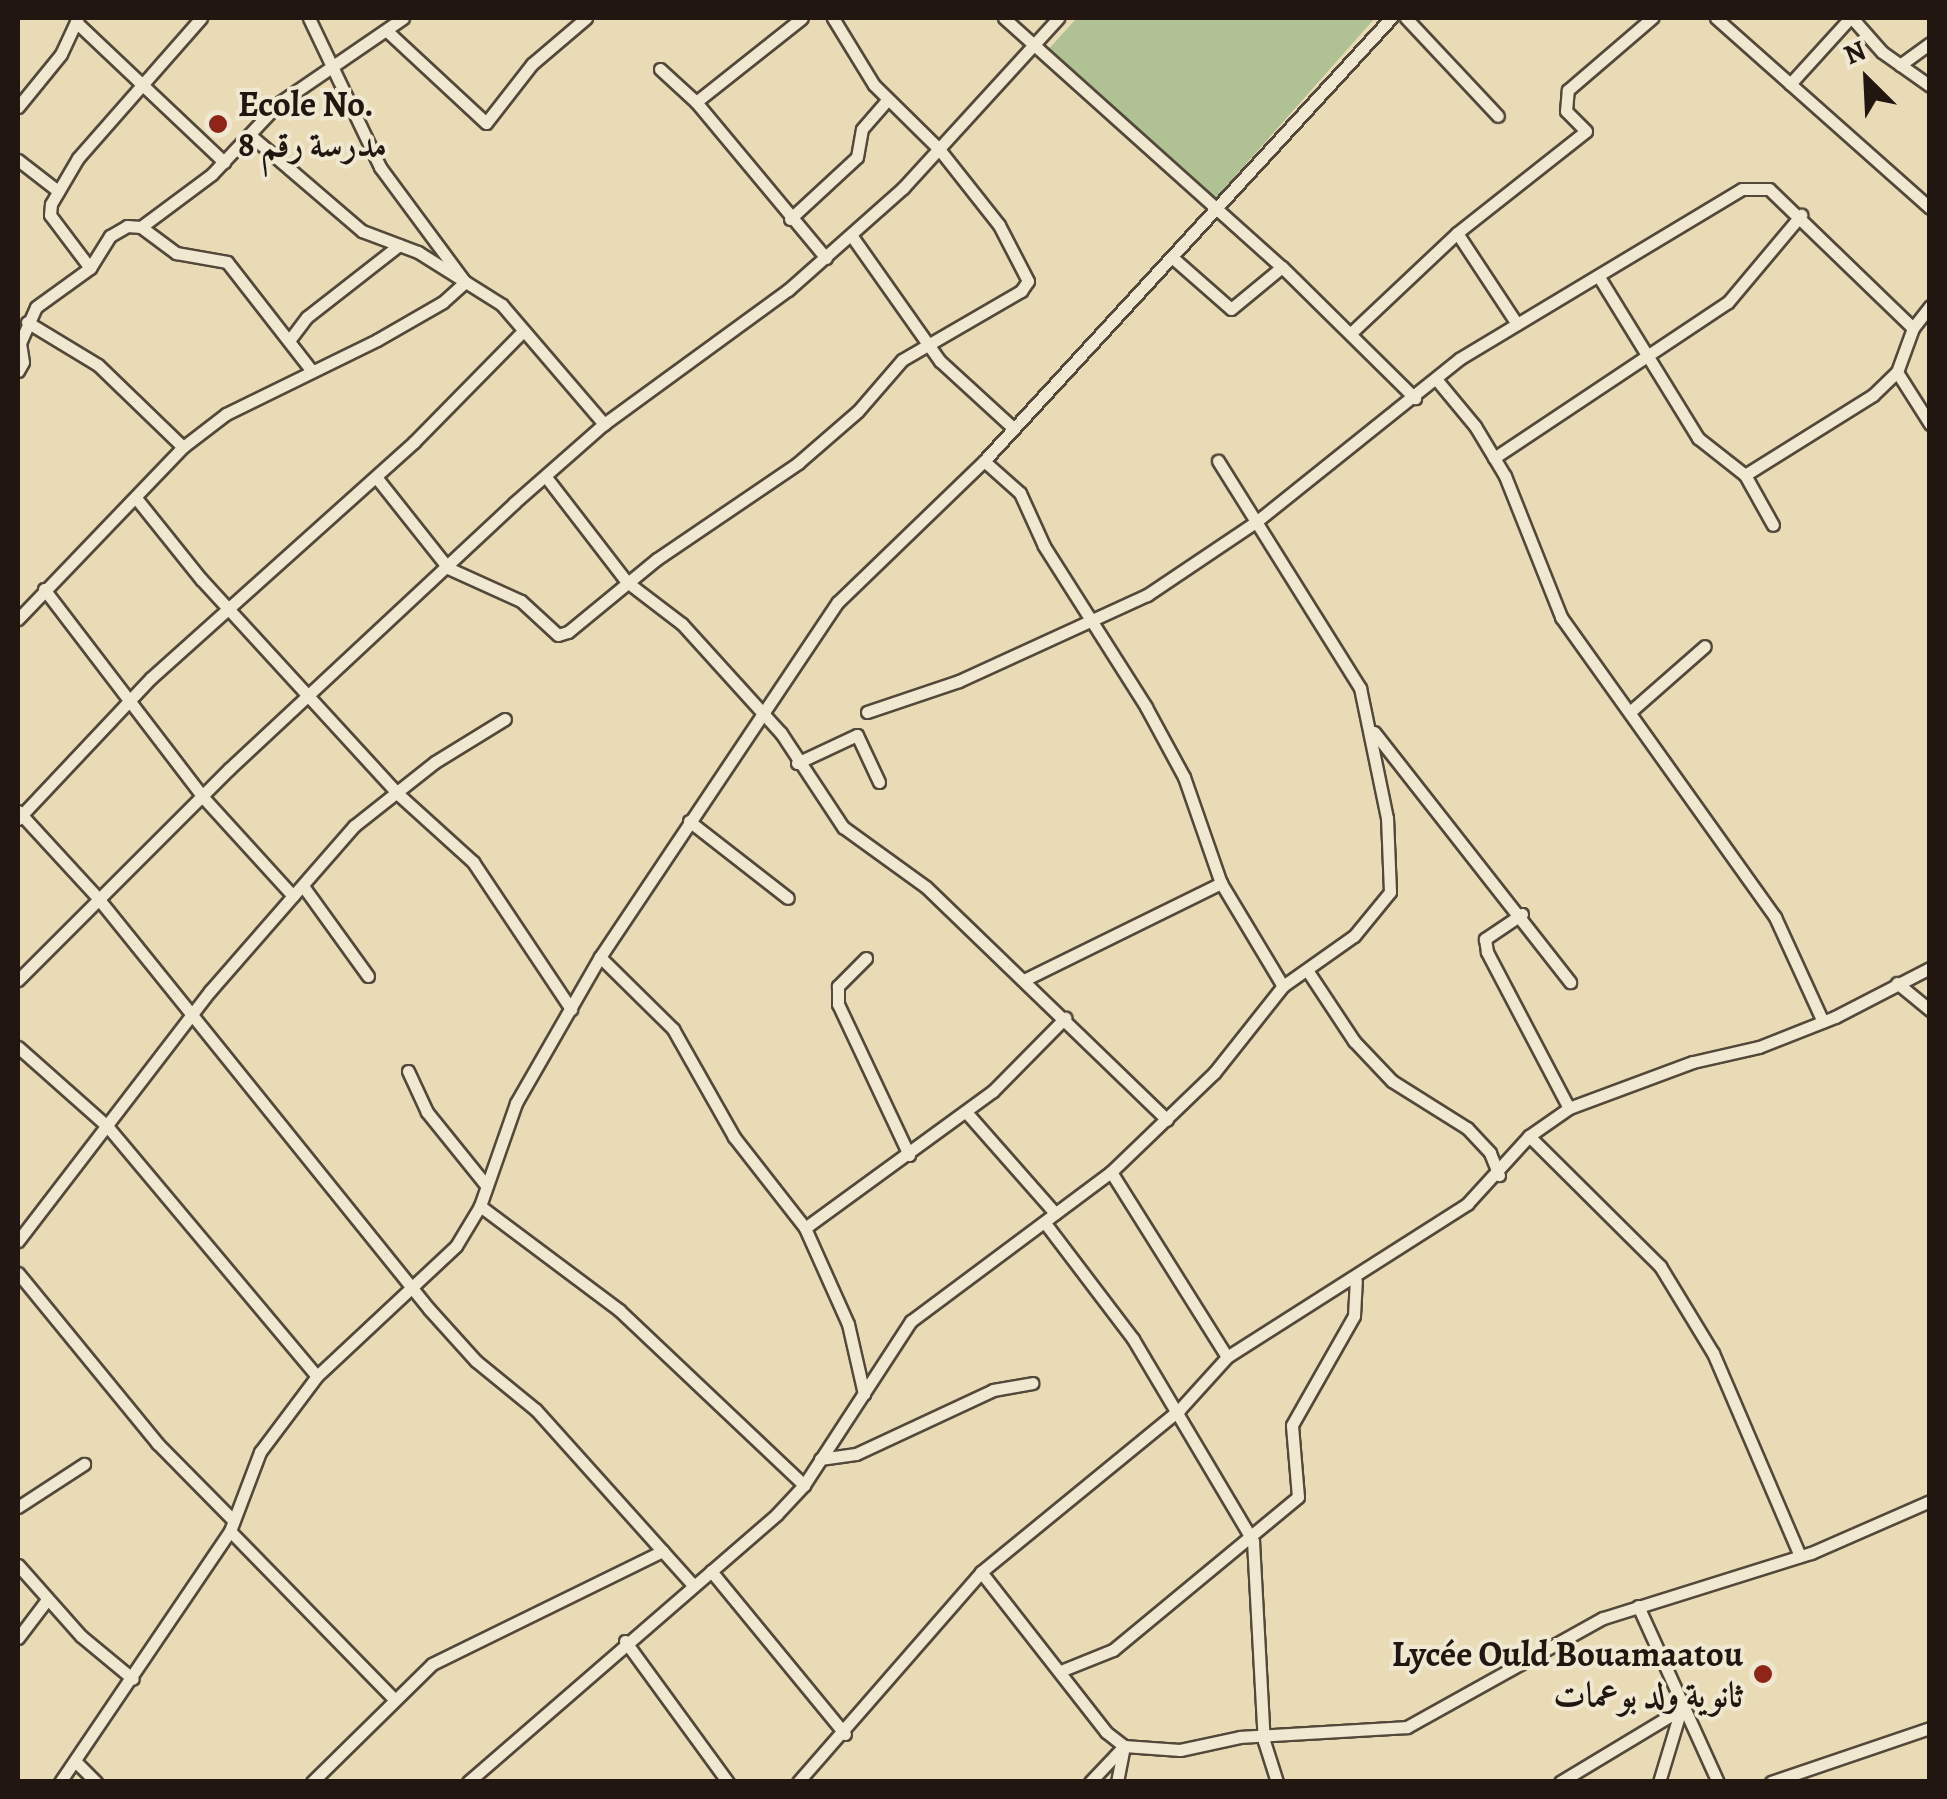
<!DOCTYPE html>
<html>
<head>
<meta charset="utf-8">
<style>
  body { margin:0 }
  #map { position:relative; width:1947px; height:1799px; overflow:hidden; background:#e8dbb6; font-family:Alegreya,Amiri,serif }
  div>[style] { position:absolute }
  [style*='--x'] { left:calc(var(--x)*1px); top:calc(var(--y)*1px); width:calc(var(--w)*1px); rotate:calc(var(--a)*1deg) }
  .green>* { inset:0; background:#b0c193 }
  .roads { filter:drop-shadow(2px 0 #53483a) drop-shadow(-2px 0 #53483a) drop-shadow(0 2px #53483a) drop-shadow(0 -2px #53483a) }
  .street>* { height:11px; margin:-5.5px; padding:0 5.5px; transform-origin:5.5px; border-radius:5.5px; background:#f0e8d0 }
  .dots>* { width:28px; height:28px; translate:-50% -50%; box-sizing:border-box; border:5px solid #f0e8d0; border-radius:50% }
  span { translate:-50% -50%; white-space:nowrap; text-align:center; line-height:1.15; -webkit-text-stroke:8px #f0e8d0; paint-order:stroke }
  .poi-label { font-size:35px; color:#211710; font-weight:700 }
  .left { translate:0 -50%; text-align:left }
  .right { translate:-100% -50%; text-align:right }
  .frame { position:absolute; inset:0; border:20px solid #211710; pointer-events:none }
  .north { position:absolute; left:1817px; top:30px; width:100px; height:100px; -webkit-text-stroke:8px #f0e8d0; paint-order:stroke; rotate:336deg; font-size:28px; font-weight:700; line-height:40px; text-align:center; color:#211710 }
  .north::after { content:''; display:block; margin:auto; width:35px; height:45px; background:#211710; clip-path:polygon(50% 0,100% 100%,50% 72%,0 100%) }
</style>
</head>
<body>
<div id="map">
  <div class="green">
    <i style="clip-path:polygon(1077px 18px,1375px 18px,1215px 199px,1045px 53px)"></i>
  </div>
  <div class="roads">
    <div class="street">
      <i style="--x:1004;--y:18;--w:373;--a:41.9"></i>
      <i style="--x:1282;--y:267;--w:187;--a:44.6"></i>
      <i style="--x:1406;--y:18;--w:134;--a:46.8"></i>
      <i style="--x:1716;--y:18;--w:286;--a:41.6"></i>
      <i style="--x:1852;--y:18;--w:45;--a:48.6"></i>
      <i style="--x:1882;--y:52;--w:59;--a:35.3"></i>
      <i style="--x:76;--y:22;--w:204;--a:43.4"></i>
      <i style="--x:387;--y:31;--w:135;--a:42.9"></i>
      <i style="--x:486;--y:123;--w:75;--a:-52.1"></i>
      <i style="--x:532;--y:64;--w:71;--a:-40.4"></i>
      <i style="--x:1900;--y:65;--w:37;--a:-36"></i>
      <i style="--x:660;--y:69;--w:49;--a:42.5"></i>
      <i style="--x:696;--y:102;--w:203;--a:50.2"></i>
      <i style="--x:1790;--y:84;--w:89;--a:-47.7"></i>
      <i style="--x:696;--y:102;--w:135;--a:-38.4"></i>
      <i style="--x:18;--y:107;--w:68;--a:-50.9"></i>
      <i style="--x:61;--y:54;--w:40;--a:-65"></i>
      <i style="--x:250;--y:135;--w:148;--a:40.6"></i>
      <i style="--x:362;--y:231;--w:60;--a:20.6"></i>
      <i style="--x:418;--y:252;--w:99;--a:32.2"></i>
      <i style="--x:502;--y:305;--w:157;--a:49.4"></i>
      <i style="--x:18;--y:160;--w:51;--a:37.8"></i>
      <i style="--x:790;--y:219;--w:91;--a:-42.8"></i>
      <i style="--x:857;--y:157;--w:28;--a:-80"></i>
      <i style="--x:862;--y:129;--w:38;--a:-49"></i>
      <i style="--x:141;--y:227;--w:89;--a:-36.7"></i>
      <i style="--x:212;--y:174;--w:98;--a:-46.7"></i>
      <i style="--x:279;--y:103;--w:150;--a:-34.4"></i>
      <i style="--x:1457;--y:233;--w:109;--a:56.6"></i>
      <i style="--x:851;--y:235;--w:154;--a:54.8"></i>
      <i style="--x:940;--y:361;--w:99;--a:42.5"></i>
      <i style="--x:1173;--y:258;--w:77;--a:41.3"></i>
      <i style="--x:1231;--y:309;--w:66;--a:-39.5"></i>
      <i style="--x:90;--y:268;--w:66;--a:-127"></i>
      <i style="--x:50;--y:215;--w:11;--a:-85"></i>
      <i style="--x:51;--y:204;--w:53;--a:-59.6"></i>
      <i style="--x:78;--y:158;--w:186;--a:-48.7"></i>
      <i style="--x:1599;--y:277;--w:189;--a:58.4"></i>
      <i style="--x:1698;--y:438;--w:60;--a:38.2"></i>
      <i style="--x:1745;--y:475;--w:57;--a:60.8"></i>
      <i style="--x:27;--y:322;--w:83;--a:31.2"></i>
      <i style="--x:98;--y:365;--w:118;--a:44"></i>
      <i style="--x:1352;--y:332;--w:144;--a:-43.3"></i>
      <i style="--x:1457;--y:233;--w:164;--a:-38.3"></i>
      <i style="--x:1586;--y:131;--w:28;--a:-135"></i>
      <i style="--x:1566;--y:111;--w:21;--a:-85"></i>
      <i style="--x:1568;--y:90;--w:111;--a:-40.6"></i>
      <i style="--x:291;--y:338;--w:26;--a:-53"></i>
      <i style="--x:307;--y:317;--w:117;--a:-38"></i>
      <i style="--x:18;--y:371;--w:10;--a:-61"></i>
      <i style="--x:23;--y:362;--w:19;--a:-99"></i>
      <i style="--x:20;--y:343;--w:39;--a:-66"></i>
      <i style="--x:36;--y:307;--w:67;--a:-35.8"></i>
      <i style="--x:90;--y:268;--w:38;--a:-58"></i>
      <i style="--x:110;--y:236;--w:20;--a:-30"></i>
      <i style="--x:127;--y:226;--w:14;--a:4"></i>
      <i style="--x:141;--y:227;--w:44;--a:36.6"></i>
      <i style="--x:176;--y:253;--w:52;--a:10"></i>
      <i style="--x:227;--y:262;--w:138;--a:52.1"></i>
      <i style="--x:1897;--y:372;--w:62;--a:57.6"></i>
      <i style="--x:1436;--y:379;--w:61;--a:50.3"></i>
      <i style="--x:1475;--y:426;--w:58;--a:59"></i>
      <i style="--x:1505;--y:476;--w:152;--a:68.3"></i>
      <i style="--x:1561;--y:617;--w:369;--a:54.5"></i>
      <i style="--x:1775;--y:917;--w:115;--a:65.4"></i>
      <i style="--x:1494;--y:458;--w:281;--a:-33.7"></i>
      <i style="--x:1728;--y:302;--w:114;--a:-50"></i>
      <i style="--x:984;--y:461;--w:48;--a:41.6"></i>
      <i style="--x:1020;--y:493;--w:58;--a:65.6"></i>
      <i style="--x:1044;--y:546;--w:191;--a:57.6"></i>
      <i style="--x:1146;--y:707;--w:80;--a:61.5"></i>
      <i style="--x:1184;--y:777;--w:112;--a:70.8"></i>
      <i style="--x:1221;--y:883;--w:120;--a:59"></i>
      <i style="--x:1745;--y:475;--w:151;--a:-32"></i>
      <i style="--x:1873;--y:395;--w:33;--a:-44"></i>
      <i style="--x:1897;--y:372;--w:47;--a:-70"></i>
      <i style="--x:1913;--y:328;--w:28;--a:-52"></i>
      <i style="--x:376;--y:477;--w:116;--a:51.6"></i>
      <i style="--x:448;--y:568;--w:80;--a:24.3"></i>
      <i style="--x:521;--y:601;--w:50;--a:42.6"></i>
      <i style="--x:558;--y:635;--w:10;--a:-17"></i>
      <i style="--x:568;--y:632;--w:115;--a:-39.4"></i>
      <i style="--x:657;--y:559;--w:171;--a:-34.2"></i>
      <i style="--x:798;--y:463;--w:79;--a:-40.9"></i>
      <i style="--x:858;--y:411;--w:67;--a:-49.2"></i>
      <i style="--x:902;--y:360;--w:138;--a:-30.1"></i>
      <i style="--x:1021;--y:291;--w:12;--a:-55"></i>
      <i style="--x:1028;--y:281;--w:63;--a:-117.4"></i>
      <i style="--x:999;--y:225;--w:97;--a:-128.3"></i>
      <i style="--x:939;--y:149;--w:91;--a:-135.4"></i>
      <i style="--x:874;--y:85;--w:79;--a:-121.5"></i>
      <i style="--x:546;--y:477;--w:133;--a:52.4"></i>
      <i style="--x:627;--y:582;--w:69;--a:37.4"></i>
      <i style="--x:682;--y:624;--w:147;--a:47.8"></i>
      <i style="--x:781;--y:733;--w:113;--a:56.6"></i>
      <i style="--x:843;--y:827;--w:102;--a:35.9"></i>
      <i style="--x:926;--y:887;--w:335;--a:44"></i>
      <i style="--x:136;--y:498;--w:104;--a:51.3"></i>
      <i style="--x:201;--y:579;--w:290;--a:47.5"></i>
      <i style="--x:397;--y:793;--w:103;--a:42.2"></i>
      <i style="--x:473;--y:862;--w:177;--a:56.3"></i>
      <i style="--x:44;--y:589;--w:260;--a:52.6"></i>
      <i style="--x:202;--y:796;--w:135;--a:47.7"></i>
      <i style="--x:18;--y:619;--w:238;--a:-46.2"></i>
      <i style="--x:183;--y:447;--w:54;--a:-37.5"></i>
      <i style="--x:226;--y:414;--w:168;--a:-26.1"></i>
      <i style="--x:377;--y:340;--w:76;--a:-29.9"></i>
      <i style="--x:443;--y:302;--w:30;--a:-42"></i>
      <i style="--x:465;--y:282;--w:143;--a:-126.5"></i>
      <i style="--x:380;--y:167;--w:165;--a:-115.5"></i>
      <i style="--x:1631;--y:711;--w:98;--a:-41.3"></i>
      <i style="--x:867;--y:712;--w:97;--a:-18.6"></i>
      <i style="--x:959;--y:681;--w:207;--a:-24.6"></i>
      <i style="--x:1147;--y:595;--w:133;--a:-33.9"></i>
      <i style="--x:1257;--y:521;--w:259;--a:-38.7"></i>
      <i style="--x:1459;--y:359;--w:330;--a:-31"></i>
      <i style="--x:1742;--y:189;--w:27;--a:0"></i>
      <i style="--x:1769;--y:189;--w:200;--a:44"></i>
      <i style="--x:1374;--y:732;--w:318;--a:51.9"></i>
      <i style="--x:797;--y:763;--w:66;--a:-25"></i>
      <i style="--x:857;--y:735;--w:52;--a:64.9"></i>
      <i style="--x:18;--y:811;--w:117;--a:47.4"></i>
      <i style="--x:97;--y:897;--w:529;--a:51.14"></i>
      <i style="--x:429;--y:1309;--w:70;--a:47.9"></i>
      <i style="--x:476;--y:1361;--w:77;--a:39.2"></i>
      <i style="--x:536;--y:1410;--w:235;--a:48.1"></i>
      <i style="--x:18;--y:819;--w:194;--a:-46.7"></i>
      <i style="--x:151;--y:678;--w:353;--a:-41.9"></i>
      <i style="--x:414;--y:442;--w:156;--a:-45.5"></i>
      <i style="--x:689;--y:821;--w:125;--a:37.9"></i>
      <i style="--x:303;--y:886;--w:111;--a:54.2"></i>
      <i style="--x:1522;--y:914;--w:45;--a:146"></i>
      <i style="--x:1485;--y:939;--w:13;--a:81"></i>
      <i style="--x:1487;--y:952;--w:176;--a:62.3"></i>
      <i style="--x:600;--y:957;--w:103;--a:44.6"></i>
      <i style="--x:673;--y:1029;--w:124;--a:60.5"></i>
      <i style="--x:734;--y:1137;--w:115;--a:52"></i>
      <i style="--x:805;--y:1228;--w:105;--a:65.9"></i>
      <i style="--x:848;--y:1324;--w:72;--a:77.1"></i>
      <i style="--x:866;--y:958;--w:40;--a:135"></i>
      <i style="--x:838;--y:986;--w:18;--a:90"></i>
      <i style="--x:838;--y:1004;--w:167;--a:64.8"></i>
      <i style="--x:1309;--y:973;--w:82;--a:56.5"></i>
      <i style="--x:1354;--y:1041;--w:55;--a:46.5"></i>
      <i style="--x:1392;--y:1081;--w:89;--a:32.1"></i>
      <i style="--x:1467;--y:1128;--w:34;--a:47"></i>
      <i style="--x:1490;--y:1153;--w:24;--a:68"></i>
      <i style="--x:18;--y:980;--w:298;--a:-45"></i>
      <i style="--x:229;--y:769;--w:390;--a:-43"></i>
      <i style="--x:514;--y:503;--w:120;--a:-41.3"></i>
      <i style="--x:604;--y:424;--w:228;--a:-36.1"></i>
      <i style="--x:788;--y:290;--w:154;--a:-41.6"></i>
      <i style="--x:903;--y:188;--w:230;--a:-47.6"></i>
      <i style="--x:1024;--y:980;--w:220;--a:-26.2"></i>
      <i style="--x:1897;--y:983;--w:43;--a:39.3"></i>
      <i style="--x:18;--y:1047;--w:119;--a:41.6"></i>
      <i style="--x:107;--y:1126;--w:326;--a:50"></i>
      <i style="--x:408;--y:1071;--w:45;--a:65.1"></i>
      <i style="--x:427;--y:1112;--w:94;--a:51.1"></i>
      <i style="--x:966;--y:1112;--w:135;--a:48.6"></i>
      <i style="--x:1529;--y:1136;--w:185;--a:44.8"></i>
      <i style="--x:1660;--y:1266;--w:102;--a:58.7"></i>
      <i style="--x:1713;--y:1353;--w:221;--a:66.8"></i>
      <i style="--x:1111;--y:1172;--w:218;--a:57.9"></i>
      <i style="--x:480;--y:1206;--w:174;--a:36.8"></i>
      <i style="--x:619;--y:1310;--w:255;--a:43.4"></i>
      <i style="--x:1045;--y:1223;--w:146;--a:52.8"></i>
      <i style="--x:1133;--y:1339;--w:235;--a:59.3"></i>
      <i style="--x:1253;--y:1541;--w:200;--a:86.9"></i>
      <i style="--x:1264;--y:1741;--w:43;--a:72.4"></i>
      <i style="--x:805;--y:1228;--w:233;--a:-36.1"></i>
      <i style="--x:993;--y:1091;--w:103;--a:-45.4"></i>
      <i style="--x:18;--y:1241;--w:315;--a:-52.5"></i>
      <i style="--x:210;--y:991;--w:219;--a:-48.9"></i>
      <i style="--x:354;--y:826;--w:103;--a:-38.3"></i>
      <i style="--x:435;--y:762;--w:82;--a:-31.6"></i>
      <i style="--x:18;--y:1273;--w:220;--a:50.7"></i>
      <i style="--x:157;--y:1443;--w:107;--a:45.4"></i>
      <i style="--x:820;--y:1459;--w:36;--a:-8"></i>
      <i style="--x:856;--y:1454;--w:151;--a:-25"></i>
      <i style="--x:993;--y:1390;--w:40;--a:-10"></i>
      <i style="--x:18;--y:1507;--w:79;--a:-33.1"></i>
      <i style="--x:230;--y:1531;--w:235;--a:45.7"></i>
      <i style="--x:18;--y:1565;--w:95;--a:48.4"></i>
      <i style="--x:81;--y:1636;--w:67;--a:39.6"></i>
      <i style="--x:711;--y:1571;--w:211;--a:50.6"></i>
      <i style="--x:981;--y:1572;--w:203;--a:52"></i>
      <i style="--x:1106;--y:1732;--w:23;--a:38"></i>
      <i style="--x:1124;--y:1746;--w:56;--a:4.1"></i>
      <i style="--x:1180;--y:1750;--w:61;--a:-12.2"></i>
      <i style="--x:1240;--y:1737;--w:167;--a:-3.4"></i>
      <i style="--x:1407;--y:1727;--w:224;--a:-29.1"></i>
      <i style="--x:1603;--y:1618;--w:218;--a:-17.4"></i>
      <i style="--x:1811;--y:1553;--w:130;--a:-23.6"></i>
      <i style="--x:1638;--y:1606;--w:193;--a:65.6"></i>
      <i style="--x:18;--y:1638;--w:46;--a:-52.9"></i>
      <i style="--x:625;--y:1641;--w:175;--a:53.9"></i>
      <i style="--x:1063;--y:1670;--w:54;--a:-21.8"></i>
      <i style="--x:1113;--y:1650;--w:240;--a:-39.6"></i>
      <i style="--x:1298;--y:1497;--w:72;--a:-94.8"></i>
      <i style="--x:1292;--y:1425;--w:125;--a:-60.4"></i>
      <i style="--x:1354;--y:1316;--w:35;--a:-87"></i>
      <i style="--x:75;--y:1761;--w:30;--a:45"></i>
      <i style="--x:60;--y:1782;--w:303;--a:-55.9"></i>
      <i style="--x:230;--y:1531;--w:85;--a:-69.2"></i>
      <i style="--x:260;--y:1452;--w:95;--a:-53.1"></i>
      <i style="--x:317;--y:1376;--w:190;--a:-43.1"></i>
      <i style="--x:456;--y:1246;--w:47;--a:-59"></i>
      <i style="--x:480;--y:1206;--w:109;--a:-70.7"></i>
      <i style="--x:516;--y:1103;--w:168;--a:-60.1"></i>
      <i style="--x:600;--y:957;--w:427;--a:-56.2"></i>
      <i style="--x:838;--y:602;--w:203;--a:-44"></i>
      <i style="--x:984;--y:461;--w:602;--a:-47.43"></i>
      <i style="--x:312;--y:1782;--w:168;--a:-44.5"></i>
      <i style="--x:432;--y:1664;--w:257;--a:-26.1"></i>
      <i style="--x:468;--y:1782;--w:409;--a:-40.9"></i>
      <i style="--x:777;--y:1514;--w:40;--a:-47"></i>
      <i style="--x:804;--y:1485;--w:196;--a:-56.9"></i>
      <i style="--x:911;--y:1321;--w:249;--a:-36.7"></i>
      <i style="--x:1111;--y:1172;--w:143;--a:-43.9"></i>
      <i style="--x:1214;--y:1073;--w:111;--a:-51.6"></i>
      <i style="--x:1283;--y:986;--w:87;--a:-35.2"></i>
      <i style="--x:1354;--y:936;--w:57;--a:-50.7"></i>
      <i style="--x:1390;--y:892;--w:74;--a:-92.3"></i>
      <i style="--x:1387;--y:818;--w:133;--a:-101.7"></i>
      <i style="--x:1360;--y:688;--w:268;--a:-122"></i>
      <i style="--x:798;--y:1782;--w:279;--a:-48.9"></i>
      <i style="--x:981;--y:1572;--w:256;--a:-39.3"></i>
      <i style="--x:1179;--y:1410;--w:72;--a:-47.8"></i>
      <i style="--x:1227;--y:1357;--w:285;--a:-32.5"></i>
      <i style="--x:1467;--y:1204;--w:92;--a:-47.6"></i>
      <i style="--x:1529;--y:1136;--w:49;--a:-35"></i>
      <i style="--x:1569;--y:1108;--w:132;--a:-20.4"></i>
      <i style="--x:1693;--y:1062;--w:68;--a:-12.8"></i>
      <i style="--x:1759;--y:1047;--w:82;--a:-21.5"></i>
      <i style="--x:1835;--y:1017;--w:107;--a:-27.3"></i>
      <i style="--x:1090;--y:1782;--w:50;--a:-46.6"></i>
      <i style="--x:1117;--y:1782;--w:37;--a:-79"></i>
      <i style="--x:1560;--y:1782;--w:141;--a:-31.1"></i>
      <i style="--x:1659;--y:1782;--w:76;--a:-73.2"></i>
      <i style="--x:1771;--y:1782;--w:168;--a:-18.8"></i>
    </div>
  </div>
  <div class="dots">
    <i style="left:218px;top:124px;background:#8f2418"></i>
    <i style="left:1763px;top:1674px;background:#8f2418"></i>
  </div>
  <div class="poi-label">
    <span class="left" style="left:238px;top:124px">Ecole No.<br>8 مدرسة رقم</span>
    <span class="right" style="left:1743px;top:1674px">Lycée Ould Bouamaatou<br>ثانوية ولد بوعمات</span>
  </div>
  <div class="frame"></div>
  <div class="north">N</div>
</div>
</body>
</html>
